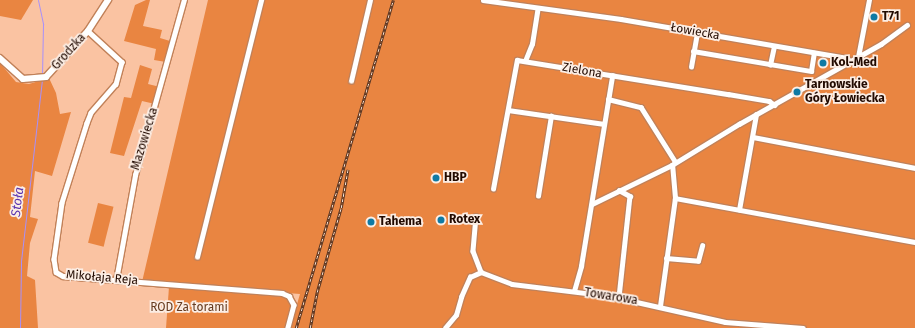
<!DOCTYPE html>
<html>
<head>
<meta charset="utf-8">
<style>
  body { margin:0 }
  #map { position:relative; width:915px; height:328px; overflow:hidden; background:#fac3a2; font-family:"Fira Sans",sans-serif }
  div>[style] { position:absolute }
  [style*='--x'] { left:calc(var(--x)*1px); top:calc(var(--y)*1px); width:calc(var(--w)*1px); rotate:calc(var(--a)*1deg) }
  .green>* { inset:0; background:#e98541; transform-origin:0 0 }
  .stream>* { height:1px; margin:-0.5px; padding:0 0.5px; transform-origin:0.5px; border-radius:0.5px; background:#a790fb }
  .roads { filter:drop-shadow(1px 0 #c18159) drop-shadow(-1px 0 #c18159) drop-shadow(0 1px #c18159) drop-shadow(0 -1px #c18159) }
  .minor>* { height:4.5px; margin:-2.25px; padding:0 2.25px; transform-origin:2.25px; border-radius:2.25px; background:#fff }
  .tertiary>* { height:5.5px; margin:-2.75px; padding:0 2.75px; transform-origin:2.75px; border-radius:2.75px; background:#fff }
  .rail>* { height:2.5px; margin-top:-1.25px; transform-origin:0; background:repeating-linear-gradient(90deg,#fceee5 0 3px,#553626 0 6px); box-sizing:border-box; border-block:1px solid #553626 }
  .dots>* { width:11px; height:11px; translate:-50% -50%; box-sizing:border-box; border:2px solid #fceee5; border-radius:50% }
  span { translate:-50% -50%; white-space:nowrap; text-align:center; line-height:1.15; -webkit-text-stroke:3.5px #fceee5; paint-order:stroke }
  .poi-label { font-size:12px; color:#220a00; font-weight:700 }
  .left { translate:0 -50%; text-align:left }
  .street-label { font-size:12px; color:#220a00 }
  .park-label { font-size:12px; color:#673c20 }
  .water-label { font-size:13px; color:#5c35b0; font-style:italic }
</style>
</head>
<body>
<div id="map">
  <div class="green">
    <i style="clip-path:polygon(0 0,33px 0,21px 20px,0 16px)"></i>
    <i style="clip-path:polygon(146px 0,150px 0,143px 26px,162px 30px,160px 38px,170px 41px,166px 62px,154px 60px,156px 49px,124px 41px,135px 5px)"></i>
    <i style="clip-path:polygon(208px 0,915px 0,915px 328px,290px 328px,300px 294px,142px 282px)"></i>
    <i style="clip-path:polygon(0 63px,16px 82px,29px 84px,49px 78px,56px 93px,60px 114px,71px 112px,52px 176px,35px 171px,30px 217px,38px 219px,30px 243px,27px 276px,35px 280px,38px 328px,0 328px)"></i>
    <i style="clip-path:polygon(140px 65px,152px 69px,148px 84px,160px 87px,155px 104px,142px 101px,124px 156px,110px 153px,124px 97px,131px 98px)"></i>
    <i style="left:98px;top:203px;width:16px;height:41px;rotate:14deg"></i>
    <i style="clip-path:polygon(169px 287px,281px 295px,287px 297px,292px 306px,287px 328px,166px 328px)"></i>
  </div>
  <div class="stream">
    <i style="--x:38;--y:0;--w:25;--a:78"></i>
    <i style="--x:43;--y:24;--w:51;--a:91.1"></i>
    <i style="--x:20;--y:328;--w:67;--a:-89.1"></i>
    <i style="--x:21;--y:261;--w:182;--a:-83.4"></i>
  </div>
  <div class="roads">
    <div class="minor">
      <i style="--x:483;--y:0;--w:139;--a:7.8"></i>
      <i style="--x:621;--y:19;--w:229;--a:9.8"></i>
      <i style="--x:847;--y:58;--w:6;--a:45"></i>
      <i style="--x:88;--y:31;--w:46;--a:42.4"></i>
      <i style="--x:122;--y:62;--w:23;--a:105"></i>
      <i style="--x:116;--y:84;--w:38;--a:131"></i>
      <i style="--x:91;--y:113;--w:11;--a:112"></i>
      <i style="--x:87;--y:123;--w:84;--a:107.4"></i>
      <i style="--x:62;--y:203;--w:57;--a:98.1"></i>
      <i style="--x:54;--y:259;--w:13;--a:81"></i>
      <i style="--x:56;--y:272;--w:8;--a:30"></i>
      <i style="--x:63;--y:276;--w:220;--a:4.4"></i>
      <i style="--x:282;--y:293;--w:8;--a:23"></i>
      <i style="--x:289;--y:296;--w:10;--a:61"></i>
      <i style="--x:294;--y:305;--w:24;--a:105"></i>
      <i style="--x:693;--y:51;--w:120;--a:9.6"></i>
      <i style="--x:811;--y:71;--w:18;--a:-81"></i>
      <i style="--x:858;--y:57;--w:58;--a:-79.1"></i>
      <i style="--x:525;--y:61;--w:18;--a:-68"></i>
      <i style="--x:532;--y:44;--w:36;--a:-81"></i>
      <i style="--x:770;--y:65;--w:19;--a:-78"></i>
      <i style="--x:691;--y:67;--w:36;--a:-80"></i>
      <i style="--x:351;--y:81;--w:83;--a:-76.8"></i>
      <i style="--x:608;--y:99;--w:34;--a:14"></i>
      <i style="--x:641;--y:107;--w:64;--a:57.8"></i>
      <i style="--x:508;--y:110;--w:97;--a:8.3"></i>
      <i style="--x:753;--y:137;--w:165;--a:10.8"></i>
      <i style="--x:493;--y:189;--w:131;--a:-79.5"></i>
      <i style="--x:517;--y:60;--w:214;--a:9.2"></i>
      <i style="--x:728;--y:94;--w:42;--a:9.7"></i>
      <i style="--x:769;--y:101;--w:7;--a:34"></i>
      <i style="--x:619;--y:190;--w:13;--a:29"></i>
      <i style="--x:630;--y:196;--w:103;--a:96.2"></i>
      <i style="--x:538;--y:196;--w:81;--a:-80.8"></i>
      <i style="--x:675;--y:198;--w:244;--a:10.4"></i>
      <i style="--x:592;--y:204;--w:89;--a:-26"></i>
      <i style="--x:672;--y:165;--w:79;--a:-31.5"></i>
      <i style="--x:739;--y:124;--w:163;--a:-29.4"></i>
      <i style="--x:881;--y:44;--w:32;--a:-36"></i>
      <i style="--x:739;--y:210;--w:97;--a:-79.9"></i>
      <i style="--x:476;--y:216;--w:35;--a:95"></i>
      <i style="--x:473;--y:251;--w:22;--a:69"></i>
      <i style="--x:197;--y:257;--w:265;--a:-76"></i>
      <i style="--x:666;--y:258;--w:32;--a:5"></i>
      <i style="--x:698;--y:261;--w:16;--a:-75"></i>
      <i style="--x:116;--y:280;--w:107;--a:-79.7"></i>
      <i style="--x:135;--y:175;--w:182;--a:-74.4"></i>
      <i style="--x:574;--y:291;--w:26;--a:-74"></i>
      <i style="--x:581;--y:266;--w:193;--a:-80.7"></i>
      <i style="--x:660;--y:306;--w:109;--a:-82.1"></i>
      <i style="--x:675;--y:198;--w:33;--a:-95"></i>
      <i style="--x:445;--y:328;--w:17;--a:-50"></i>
      <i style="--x:456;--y:315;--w:19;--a:-74"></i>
      <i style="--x:461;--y:297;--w:22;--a:-66"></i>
      <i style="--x:470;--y:277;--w:12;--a:-24"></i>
      <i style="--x:481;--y:272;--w:33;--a:21"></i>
      <i style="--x:512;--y:284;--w:99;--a:7"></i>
      <i style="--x:610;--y:296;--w:118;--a:12.7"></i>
      <i style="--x:725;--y:322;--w:78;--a:4.4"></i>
    </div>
    <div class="tertiary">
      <i style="--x:0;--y:58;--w:31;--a:42"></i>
      <i style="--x:23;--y:79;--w:23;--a:-5"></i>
      <i style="--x:46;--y:77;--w:62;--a:-47.6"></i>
      <i style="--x:88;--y:31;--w:37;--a:-57"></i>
    </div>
  </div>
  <div class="rail">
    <i style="--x:296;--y:328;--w:342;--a:-73.5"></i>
    <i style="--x:310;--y:328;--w:37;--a:-79"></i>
    <i style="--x:317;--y:292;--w:87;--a:-74.1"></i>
    <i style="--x:341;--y:208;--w:39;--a:-80"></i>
  </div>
  <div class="dots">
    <i style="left:874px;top:17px;background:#0f7aa4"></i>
    <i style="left:823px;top:63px;background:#0f7aa4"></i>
    <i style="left:797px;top:92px;background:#0f7aa4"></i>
    <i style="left:436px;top:178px;background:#0f7aa4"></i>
    <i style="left:441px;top:220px;background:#0f7aa4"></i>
    <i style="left:371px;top:222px;background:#0f7aa4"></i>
  </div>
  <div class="poi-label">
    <span class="left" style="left:882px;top:17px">T71</span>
    <span class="left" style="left:831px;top:63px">Kol-Med</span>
    <span class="left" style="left:805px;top:92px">Tarnowskie<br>Góry Łowiecka</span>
    <span class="left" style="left:444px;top:178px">HBP</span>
    <span class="left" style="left:449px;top:220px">Rotex</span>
    <span class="left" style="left:379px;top:222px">Tahema</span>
  </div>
  <div class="street-label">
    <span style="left:695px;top:32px;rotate:10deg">Łowiecka</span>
    <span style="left:69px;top:52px;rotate:-48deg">Grodzka</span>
    <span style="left:582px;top:71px;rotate:10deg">Zielona</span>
    <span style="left:145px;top:139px;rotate:-73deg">Mazowiecka</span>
    <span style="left:102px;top:278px;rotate:5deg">Mikołaja Reja</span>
    <span style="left:611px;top:297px;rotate:9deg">Towarowa</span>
  </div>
  <div class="park-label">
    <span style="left:189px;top:308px">ROD Za torami</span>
  </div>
  <div class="water-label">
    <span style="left:18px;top:202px;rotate:-83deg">Stoła</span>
  </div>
</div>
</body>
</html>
